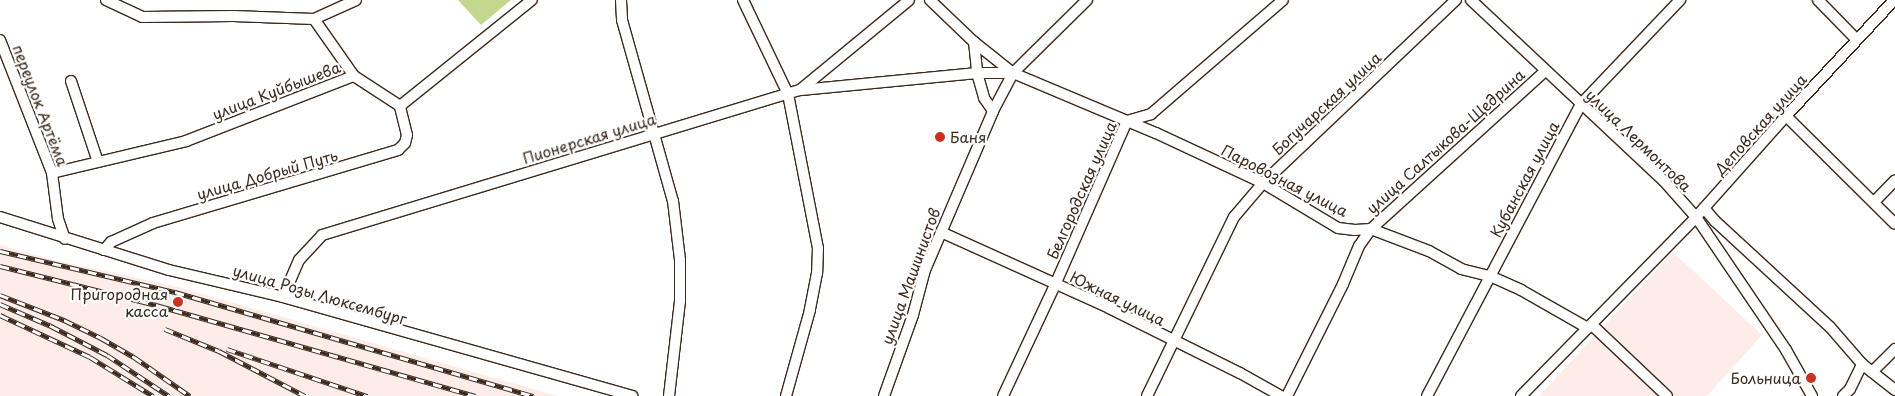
<!DOCTYPE html>
<html>
<head>
<meta charset="utf-8">
<style>
  body { margin:0 }
  #map { position:relative; width:1895px; height:396px; overflow:hidden; background:#fff; font-family:"Playpen Sans",sans-serif }
  div>[style] { position:absolute }
  [style*='--x'] { left:calc(var(--x)*1px); top:calc(var(--y)*1px); width:calc(var(--w)*1px); rotate:calc(var(--a)*1deg) }
  .built>* { inset:0; background:#fdece7 }
  .green>* { inset:0; background:#c1d88e }
  .roads { filter:drop-shadow(1px 0 #3b2a1e) drop-shadow(-1px 0 #3b2a1e) drop-shadow(0 1px #3b2a1e) drop-shadow(0 -1px #3b2a1e) }
  .minor>* { height:10px; margin:-5px; padding:0 5px; transform-origin:5px; border-radius:5px; background:#fff }
  .rail>* { height:5px; margin-top:-2.5px; transform-origin:0; background:repeating-linear-gradient(90deg,#fff 0 9px,#3b2a1e 0 18px); box-sizing:border-box; border-block:1px solid #3b2a1e }
  .dots>* { width:14px; height:14px; translate:-50% -50%; box-sizing:border-box; border:2px solid #fff; border-radius:50% }
  span { translate:-50% -50%; white-space:nowrap; text-align:center; line-height:1.15; -webkit-text-stroke:4.5px #fff; paint-order:stroke }
  .street-label { font-size:15px; color:#3b2a1e }
  .poi-label { font-size:15px; color:#3b2a1e }
  .left { translate:0 -50%; text-align:left }
  .right { translate:-100% -50%; text-align:right }
</style>
</head>
<body>
<div id="map">
  <div class="built">
    <i style="clip-path:polygon(0 245px,58px 261px,179px 287px,557px 396px,0 396px)"></i>
    <i style="clip-path:polygon(1673px 252px,1762px 335px,1707px 396px,1539px 396px)"></i>
  </div>
  <div class="green">
    <i style="clip-path:polygon(458px 0,511px 0,481px 25px)"></i>
  </div>
  <div class="roads">
    <div class="minor">
      <i style="--x:106;--y:0;--w:40;--a:25"></i>
      <i style="--x:142;--y:17;--w:91;--a:-0.6"></i>
      <i style="--x:233;--y:16;--w:81;--a:2.1"></i>
      <i style="--x:314;--y:19;--w:70;--a:54.9"></i>
      <i style="--x:621;--y:0;--w:20;--a:87"></i>
      <i style="--x:622;--y:20;--w:188;--a:74.3"></i>
      <i style="--x:673;--y:201;--w:59;--a:83.2"></i>
      <i style="--x:680;--y:260;--w:41;--a:90"></i>
      <i style="--x:680;--y:301;--w:96;--a:96.6"></i>
      <i style="--x:743;--y:0;--w:104;--a:64.4"></i>
      <i style="--x:788;--y:94;--w:157;--a:79"></i>
      <i style="--x:818;--y:248;--w:25;--a:92"></i>
      <i style="--x:817;--y:273;--w:38;--a:101"></i>
      <i style="--x:810;--y:310;--w:89;--a:105.6"></i>
      <i style="--x:930;--y:0;--w:61;--a:43.7"></i>
      <i style="--x:974;--y:42;--w:50;--a:38.5"></i>
      <i style="--x:1013;--y:73;--w:155;--a:22.8"></i>
      <i style="--x:1156;--y:133;--w:118;--a:25"></i>
      <i style="--x:1263;--y:183;--w:87;--a:31"></i>
      <i style="--x:1338;--y:228;--w:17;--a:7"></i>
      <i style="--x:1355;--y:230;--w:16;--a:-4"></i>
      <i style="--x:1371;--y:229;--w:62;--a:20.8"></i>
      <i style="--x:1429;--y:251;--w:37;--a:29"></i>
      <i style="--x:1461;--y:269;--w:30;--a:14"></i>
      <i style="--x:1490;--y:276;--w:34;--a:24"></i>
      <i style="--x:1521;--y:290;--w:77;--a:29.6"></i>
      <i style="--x:1471;--y:0;--w:263;--a:43.2"></i>
      <i style="--x:1663;--y:180;--w:50;--a:48.3"></i>
      <i style="--x:1696;--y:217;--w:161;--a:55.9"></i>
      <i style="--x:1786;--y:350;--w:53;--a:60.5"></i>
      <i style="--x:1818;--y:0;--w:54;--a:45.7"></i>
      <i style="--x:314;--y:19;--w:46;--a:-24.3"></i>
      <i style="--x:0;--y:40;--w:143;--a:68.6"></i>
      <i style="--x:52;--y:173;--w:46;--a:82.6"></i>
      <i style="--x:58;--y:219;--w:21;--a:71"></i>
      <i style="--x:974;--y:42;--w:31;--a:84"></i>
      <i style="--x:977;--y:73;--w:26;--a:74"></i>
      <i style="--x:984;--y:98;--w:16;--a:55"></i>
      <i style="--x:71;--y:81;--w:85;--a:71.6"></i>
      <i style="--x:801;--y:90;--w:177;--a:-5.5"></i>
      <i style="--x:977;--y:73;--w:36;--a:0"></i>
      <i style="--x:1786;--y:116;--w:153;--a:44.7"></i>
      <i style="--x:52;--y:173;--w:138;--a:-13.4"></i>
      <i style="--x:186;--y:141;--w:180;--a:-21.2"></i>
      <i style="--x:354;--y:76;--w:55;--a:33.1"></i>
      <i style="--x:400;--y:106;--w:169;--a:-38.8"></i>
      <i style="--x:1874;--y:202;--w:30;--a:-46"></i>
      <i style="--x:1704;--y:208;--w:17;--a:50"></i>
      <i style="--x:1715;--y:221;--w:156;--a:42.7"></i>
      <i style="--x:1830;--y:327;--w:49;--a:49.1"></i>
      <i style="--x:0;--y:217;--w:177;--a:17.4"></i>
      <i style="--x:169;--y:270;--w:117;--a:13.3"></i>
      <i style="--x:283;--y:297;--w:363;--a:15.8"></i>
      <i style="--x:941;--y:232;--w:184;--a:24.3"></i>
      <i style="--x:1109;--y:308;--w:146;--a:26.4"></i>
      <i style="--x:1240;--y:373;--w:47;--a:29.3"></i>
      <i style="--x:104;--y:250;--w:11;--a:-49"></i>
      <i style="--x:111;--y:242;--w:46;--a:-24.3"></i>
      <i style="--x:153;--y:223;--w:256;--a:-16.6"></i>
      <i style="--x:398;--y:150;--w:10;--a:-45"></i>
      <i style="--x:405;--y:143;--w:8;--a:-76"></i>
      <i style="--x:407;--y:135;--w:30;--a:-104"></i>
      <i style="--x:283;--y:297;--w:40;--a:-66.6"></i>
      <i style="--x:299;--y:260;--w:34;--a:-47"></i>
      <i style="--x:322;--y:235;--w:500;--a:-16.9"></i>
      <i style="--x:800;--y:90;--w:141;--a:-39.5"></i>
      <i style="--x:1592;--y:325;--w:103;--a:43.4"></i>
      <i style="--x:1872;--y:372;--w:33;--a:-45"></i>
      <i style="--x:884;--y:396;--w:86;--a:-70.3"></i>
      <i style="--x:913;--y:315;--w:47;--a:-75.1"></i>
      <i style="--x:925;--y:270;--w:173;--a:-66.8"></i>
      <i style="--x:993;--y:111;--w:43;--a:-62.2"></i>
      <i style="--x:1013;--y:73;--w:104;--a:-44.6"></i>
      <i style="--x:1003;--y:396;--w:123;--a:-64.9"></i>
      <i style="--x:1055;--y:285;--w:179;--a:-66.3"></i>
      <i style="--x:1127;--y:121;--w:25;--a:-16"></i>
      <i style="--x:1151;--y:114;--w:174;--a:-40.8"></i>
      <i style="--x:1147;--y:396;--w:199;--a:-64.1"></i>
      <i style="--x:1234;--y:217;--w:45;--a:-49.5"></i>
      <i style="--x:1263;--y:183;--w:266;--a:-43.5"></i>
      <i style="--x:1287;--y:396;--w:125;--a:-63.4"></i>
      <i style="--x:1343;--y:284;--w:41;--a:-67.2"></i>
      <i style="--x:1359;--y:246;--w:21;--a:-55"></i>
      <i style="--x:1371;--y:229;--w:235;--a:-42.2"></i>
      <i style="--x:1427;--y:396;--w:330;--a:-62.2"></i>
      <i style="--x:1581;--y:104;--w:144;--a:-46.4"></i>
      <i style="--x:1521;--y:396;--w:250;--a:-45.6"></i>
      <i style="--x:1696;--y:217;--w:135;--a:-48.3"></i>
      <i style="--x:1786;--y:116;--w:158;--a:-47"></i>
      <i style="--x:1843;--y:396;--w:10;--a:-45"></i>
      <i style="--x:1850;--y:389;--w:28;--a:-64"></i>
      <i style="--x:1862;--y:364;--w:42;--a:38.2"></i>
    </div>
  </div>
  <div class="rail">
    <i style="--x:0;--y:251;--w:180;--a:13.2"></i>
    <i style="--x:175;--y:292;--w:373;--a:16.2"></i>
    <i style="--x:0;--y:266;--w:161;--a:14"></i>
    <i style="--x:156;--y:305;--w:332;--a:15.9"></i>
    <i style="--x:0;--y:295;--w:69;--a:21.3"></i>
    <i style="--x:64;--y:320;--w:41;--a:25.9"></i>
    <i style="--x:101;--y:338;--w:38;--a:30"></i>
    <i style="--x:134;--y:357;--w:68;--a:34.9"></i>
    <i style="--x:0;--y:304;--w:56;--a:23.3"></i>
    <i style="--x:51;--y:326;--w:63;--a:27.4"></i>
    <i style="--x:107;--y:355;--w:74;--a:33.5"></i>
    <i style="--x:0;--y:315;--w:99;--a:25"></i>
    <i style="--x:90;--y:357;--w:74;--a:31.8"></i>
    <i style="--x:165;--y:329;--w:58;--a:22.2"></i>
    <i style="--x:219;--y:351;--w:97;--a:27.6"></i>
    <i style="--x:227;--y:349;--w:148;--a:18.6"></i>
  </div>
  <div class="dots">
    <i style="left:940px;top:137px;background:#c8321e"></i>
    <i style="left:178px;top:302px;background:#c8321e"></i>
    <i style="left:1811px;top:378px;background:#c8321e"></i>
  </div>
  <div class="street-label">
    <span style="left:276px;top:90px;rotate:-21deg">улица Куйбышева</span>
    <span style="left:1326px;top:103px;rotate:-43deg">Богучарская улица</span>
    <span style="left:41px;top:105px;rotate:69deg">переулок Артёма</span>
    <span style="left:1760px;top:124px;rotate:-48deg">Деповская улица</span>
    <span style="left:589px;top:138px;rotate:-17deg">Пионерская улица</span>
    <span style="left:1639px;top:140px;rotate:44deg">улица Лермонтова</span>
    <span style="left:1445px;top:141px;rotate:-42deg">улица Салтыкова-Щедрина</span>
    <span style="left:267px;top:174px;rotate:-16deg">улица Добрый Путь</span>
    <span style="left:1524px;top:179px;rotate:-62deg">Кубанская улица</span>
    <span style="left:1285px;top:180px;rotate:27deg">Паровозная улица</span>
    <span style="left:1081px;top:190px;rotate:-66deg">Белгородская улица</span>
    <span style="left:910px;top:276px;rotate:-70deg">улица Машинистов</span>
    <span style="left:320px;top:294px;rotate:16deg">улица Розы Люксембург</span>
    <span style="left:1118px;top:298px;rotate:26deg">Южная улица</span>
  </div>
  <div class="poi-label">
    <span class="left" style="left:950px;top:137px">Баня</span>
    <span class="right" style="left:168px;top:302px">Пригородная<br>касса</span>
    <span class="right" style="left:1801px;top:378px">Больница</span>
  </div>
</div>
</body>
</html>
